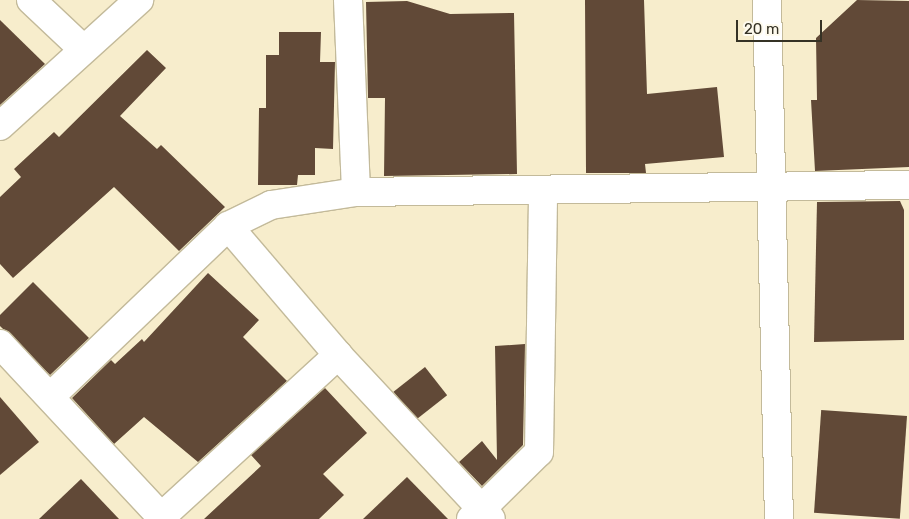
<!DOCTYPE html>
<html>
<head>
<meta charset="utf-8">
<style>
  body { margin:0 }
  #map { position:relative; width:909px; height:519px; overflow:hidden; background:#f7edcc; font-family:Rubik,sans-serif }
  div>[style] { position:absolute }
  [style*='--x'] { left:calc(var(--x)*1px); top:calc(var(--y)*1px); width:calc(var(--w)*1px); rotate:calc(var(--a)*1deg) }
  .building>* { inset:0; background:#614937; transform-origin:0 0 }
  .roads { filter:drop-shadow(1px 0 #c3ba9a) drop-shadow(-1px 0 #c3ba9a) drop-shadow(0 1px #c3ba9a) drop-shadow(0 -1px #c3ba9a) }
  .minor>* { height:28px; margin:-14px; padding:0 14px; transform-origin:14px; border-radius:14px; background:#fff }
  span { translate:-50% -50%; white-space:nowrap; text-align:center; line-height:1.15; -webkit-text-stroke:5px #fefaed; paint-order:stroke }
  .scale { position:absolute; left:736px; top:20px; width:86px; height:22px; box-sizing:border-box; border:2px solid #353225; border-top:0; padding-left:6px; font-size:15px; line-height:18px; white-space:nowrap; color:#353225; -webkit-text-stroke:4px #fefaed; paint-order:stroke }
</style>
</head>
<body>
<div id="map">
  <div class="building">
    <i style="clip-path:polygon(585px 0,644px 0,647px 94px,717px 87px,724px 157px,645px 164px,646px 173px,586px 173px)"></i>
    <i style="clip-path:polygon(857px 0,909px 1px,909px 167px,815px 171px,811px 100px,817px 100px,816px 38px)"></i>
    <i style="clip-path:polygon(407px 1px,450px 14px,514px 13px,517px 174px,384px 176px,385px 98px,368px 98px,366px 2px)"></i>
    <i style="clip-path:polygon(0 20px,45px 64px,0 105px)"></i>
    <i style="clip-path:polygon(279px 32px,321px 32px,320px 62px,335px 62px,333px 149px,315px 148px,315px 175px,298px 175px,297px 185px,258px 185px,259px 108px,266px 108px,266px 55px,279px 55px)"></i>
    <i style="clip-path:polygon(147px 50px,166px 68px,120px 116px,157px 149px,161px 145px,225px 207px,179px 251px,114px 187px,13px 278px,0 264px,0 197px,21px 177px,14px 169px,54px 132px,59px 137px)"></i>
    <i style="clip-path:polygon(900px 201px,904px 210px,904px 340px,814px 342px,817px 202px)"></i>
    <i style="clip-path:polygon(208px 273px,259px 320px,243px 337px,287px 381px,198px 462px,144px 417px,114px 444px,72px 398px,111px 360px,115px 364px,142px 339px,144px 342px)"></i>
    <i style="clip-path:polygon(33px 282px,89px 338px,50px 375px,0 326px,0 315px)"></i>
    <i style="clip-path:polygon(525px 344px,523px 445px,482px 486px,459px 462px,482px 441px,497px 460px,495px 346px)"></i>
    <i style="left:425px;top:367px;width:36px;height:40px;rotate:52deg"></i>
    <i style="clip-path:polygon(325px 388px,367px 433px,323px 474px,344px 495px,319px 519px,204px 519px,261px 466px,251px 455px)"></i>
    <i style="clip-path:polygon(0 397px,39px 442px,0 475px)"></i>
    <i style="left:907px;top:416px;width:103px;height:86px;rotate:94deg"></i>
    <i style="clip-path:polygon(407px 477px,448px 519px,363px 519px)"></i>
    <i style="clip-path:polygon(81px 479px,119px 519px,39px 519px)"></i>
  </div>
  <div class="roads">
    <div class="minor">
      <i style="--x:31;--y:0;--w:71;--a:43.3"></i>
      <i style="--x:348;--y:0;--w:192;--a:87.6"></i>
      <i style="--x:767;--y:0;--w:519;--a:88.68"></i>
      <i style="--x:0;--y:126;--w:188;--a:-42.2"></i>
      <i style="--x:228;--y:226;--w:170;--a:49.5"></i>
      <i style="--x:338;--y:355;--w:224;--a:47"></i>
      <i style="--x:0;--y:344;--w:239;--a:47"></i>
      <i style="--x:51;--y:396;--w:245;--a:-43.8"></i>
      <i style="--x:228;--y:226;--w:48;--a:-26"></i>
      <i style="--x:271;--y:205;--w:86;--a:-8.7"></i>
      <i style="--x:356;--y:192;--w:553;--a:-0.73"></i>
      <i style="--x:159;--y:519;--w:243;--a:-42.5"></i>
      <i style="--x:471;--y:519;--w:95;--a:-44.6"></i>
      <i style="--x:539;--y:452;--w:260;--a:-89.1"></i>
    </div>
  </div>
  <div class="scale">20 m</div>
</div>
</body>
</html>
